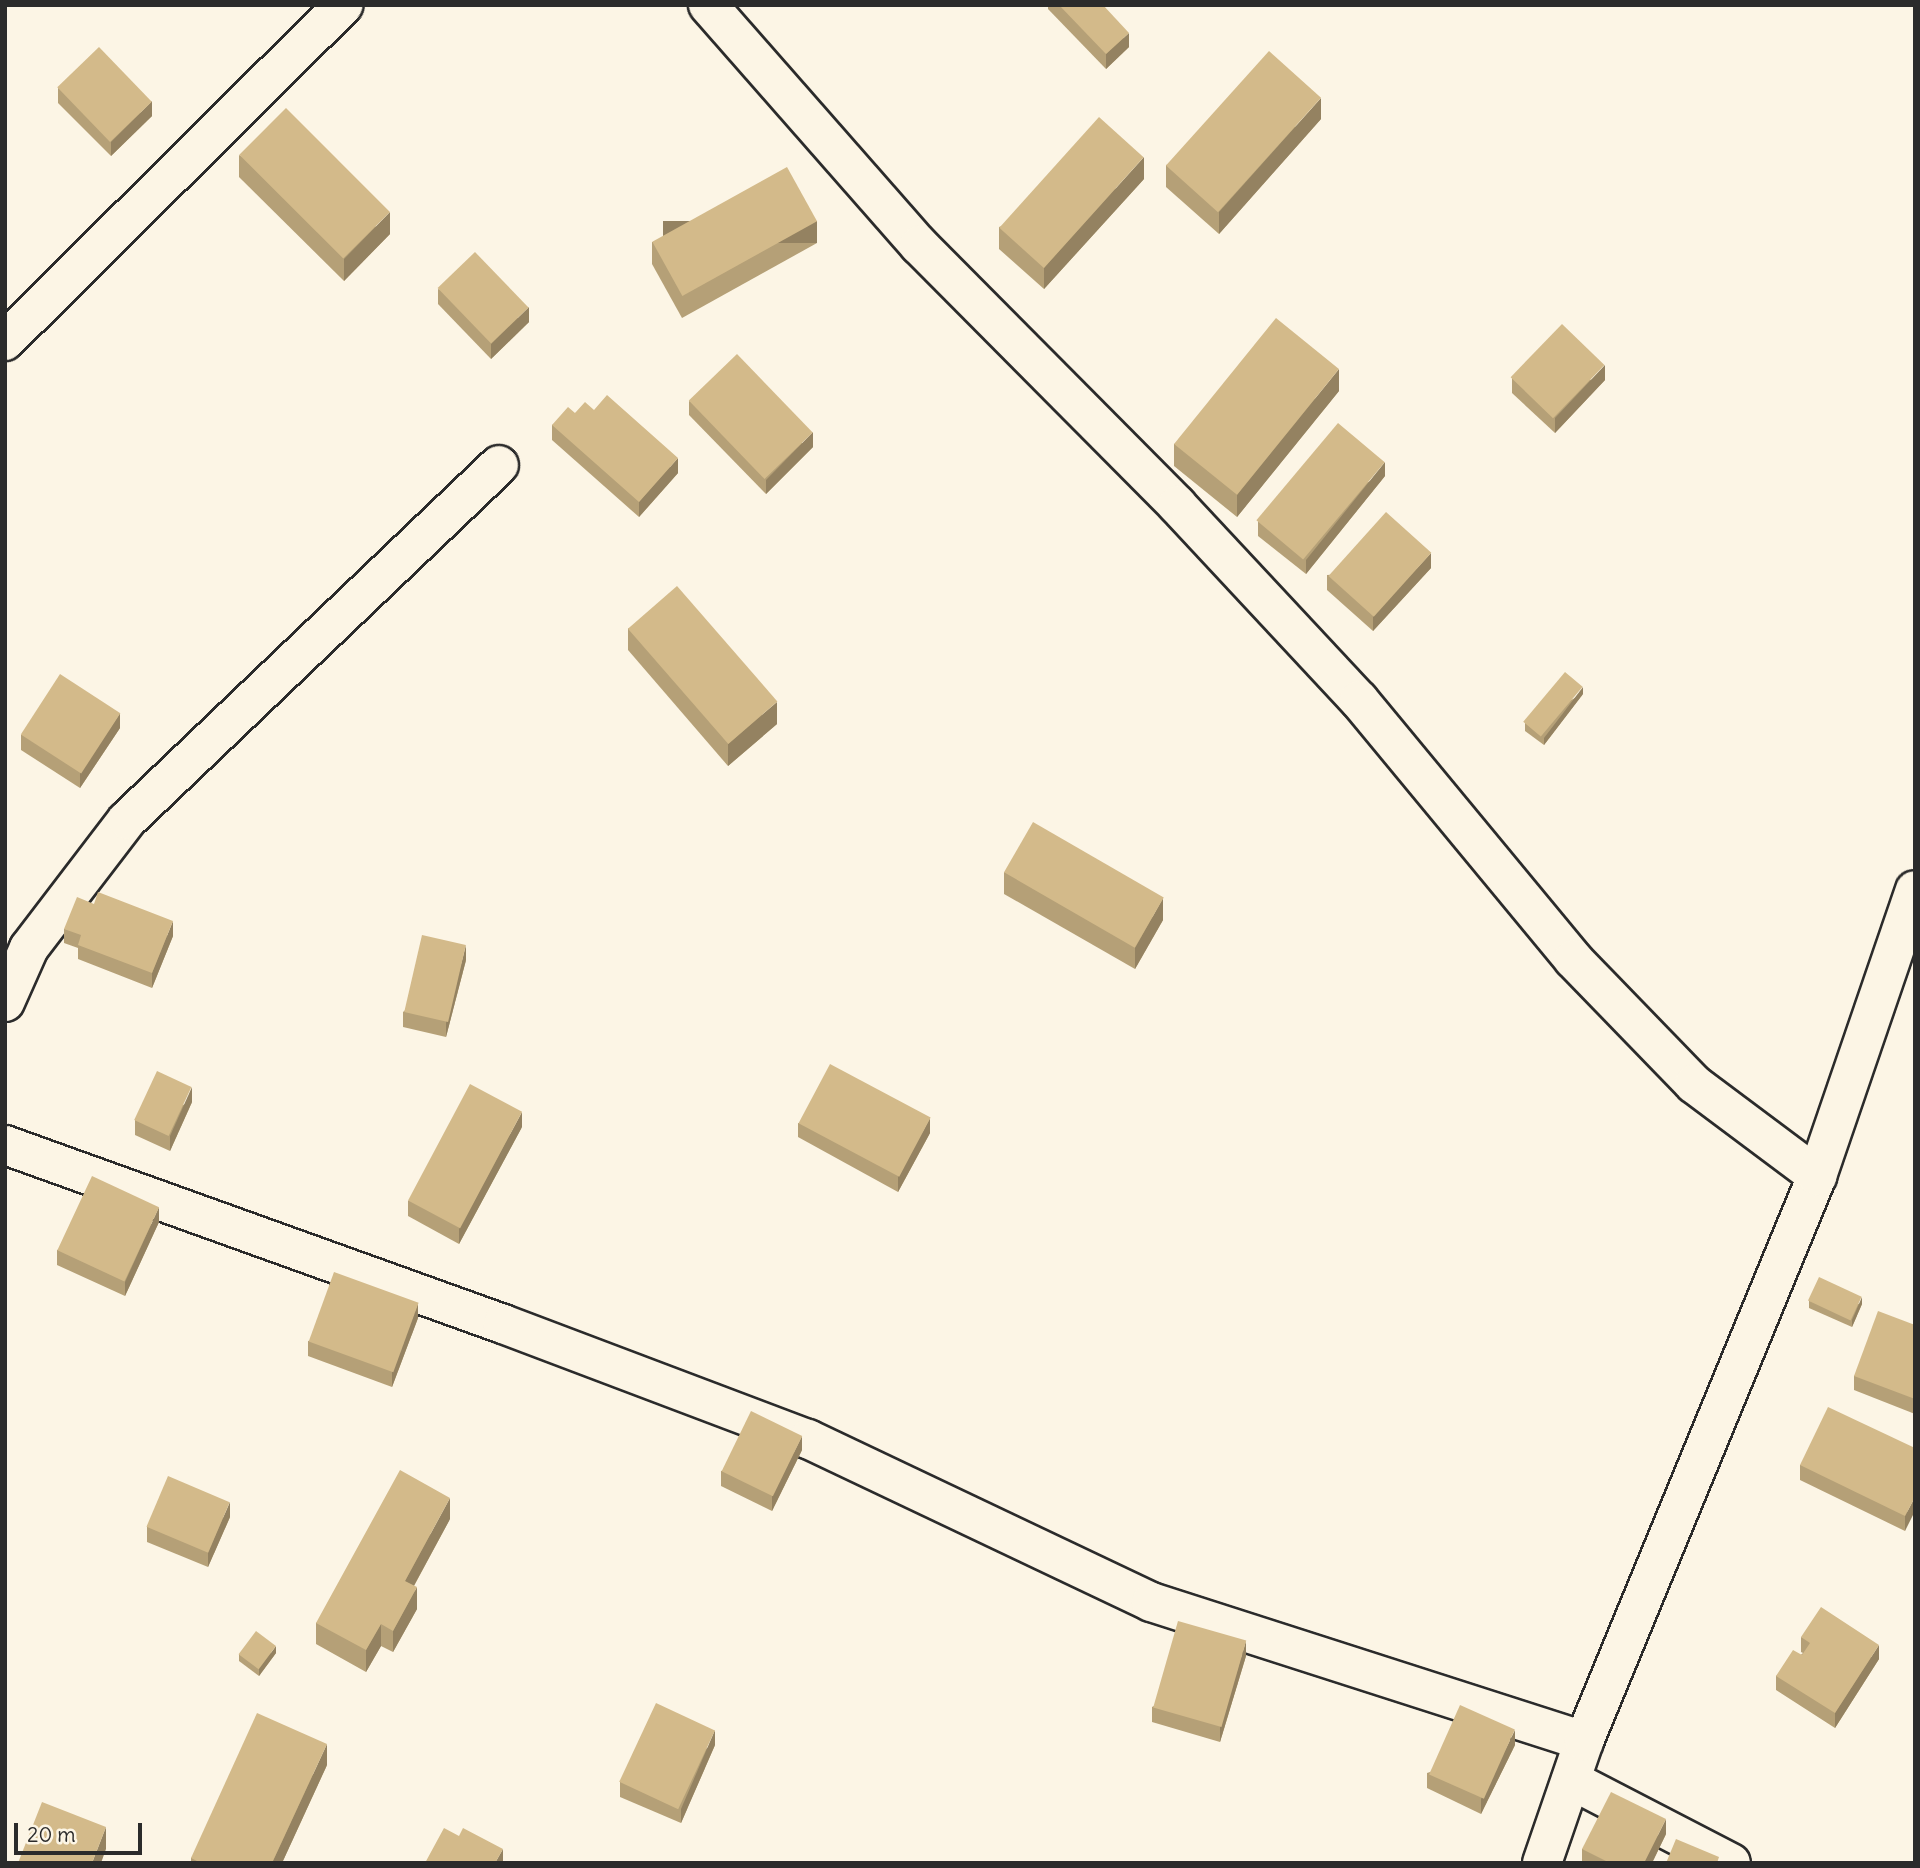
<!DOCTYPE html>
<html>
<head>
<meta charset="utf-8">
<style>
  body { margin:0 }
  #map { position:relative; width:1920px; height:1868px; overflow:hidden; background:#fcf5e5; font-family:Delius,sans-serif }
  div>[style] { position:absolute }
  [style*='--x'] { left:calc(var(--x)*1px); top:calc(var(--y)*1px); width:calc(var(--w)*1px); rotate:calc(var(--a)*1deg) }
  .roads { filter:drop-shadow(2px 0 #2b2b2b) drop-shadow(-2px 0 #2b2b2b) drop-shadow(0 2px #2b2b2b) drop-shadow(0 -2px #2b2b2b) }
  .minor>* { height:38px; margin:-19px; padding:0 19px; transform-origin:19px; border-radius:19px; background:#fcf5e5 }
  .wall>* { inset:0; background:#b5a077 }
  .shaded-wall>* { inset:0; background:#948261; transform-origin:0 0 }
  .building>* { inset:0; background:#d3ba8a; transform-origin:0 0 }
  span { translate:-50% -50%; white-space:nowrap; text-align:center; line-height:1.15; -webkit-text-stroke:6px #fcf5e5; paint-order:stroke }
  .frame { position:absolute; inset:0; border:7px solid #2b2b2b; pointer-events:none }
  .scale { position:absolute; left:14px; top:1823px; width:128px; height:32px; box-sizing:border-box; border:4px solid #2b2b2b; border-top:0; padding-left:9px; font-size:21px; line-height:24px; white-space:nowrap; color:#2b2b2b; -webkit-text-stroke:5px #fcf5e5; paint-order:stroke }
</style>
</head>
<body>
<div id="map">
  <div class="roads">
    <div class="minor">
      <i style="--x:708;--y:5;--w:320;--a:48.7"></i>
      <i style="--x:919;--y:245;--w:366;--a:45.2"></i>
      <i style="--x:1177;--y:505;--w:267;--a:47"></i>
      <i style="--x:1359;--y:700;--w:336;--a:50.4"></i>
      <i style="--x:1573;--y:959;--w:174;--a:45.9"></i>
      <i style="--x:1694;--y:1084;--w:154;--a:36.8"></i>
      <i style="--x:5;--y:341;--w:477;--a:-44.8"></i>
      <i style="--x:5;--y:1002;--w:59;--a:-66"></i>
      <i style="--x:29;--y:948;--w:161;--a:-52.6"></i>
      <i style="--x:127;--y:820;--w:514;--a:-43.66"></i>
      <i style="--x:5;--y:1145;--w:529;--a:19.77"></i>
      <i style="--x:503;--y:1324;--w:326;--a:20.7"></i>
      <i style="--x:808;--y:1439;--w:380;--a:25.4"></i>
      <i style="--x:1151;--y:1602;--w:455;--a:17.8"></i>
      <i style="--x:1571;--y:1780;--w:180;--a:27.4"></i>
      <i style="--x:1542;--y:1863;--w:129;--a:-71"></i>
      <i style="--x:1584;--y:1741;--w:611;--a:-67.59"></i>
      <i style="--x:1817;--y:1176;--w:302;--a:-71.1"></i>
    </div>
  </div>
  <div class="wall">
    <i style="clip-path:polygon(1048px 5px,1103px 5px,1129px 47px,1106px 69px,1048px 9px)"></i>
    <i style="clip-path:polygon(58px 88px,152px 116px,111px 156px,58px 103px)"></i>
    <i style="clip-path:polygon(1321px 119px,1219px 234px,1166px 187px,1166px 165px)"></i>
    <i style="clip-path:polygon(239px 155px,390px 234px,344px 281px,239px 177px)"></i>
    <i style="clip-path:polygon(1144px 179px,1044px 289px,999px 249px,999px 227px)"></i>
    <i style="clip-path:polygon(652px 242px,817px 243px,682px 318px,652px 264px)"></i>
    <i style="clip-path:polygon(438px 289px,529px 322px,491px 359px,438px 304px)"></i>
    <i style="clip-path:polygon(1512px 378px,1605px 380px,1555px 433px,1512px 393px)"></i>
    <i style="clip-path:polygon(1339px 391px,1237px 517px,1174px 466px,1174px 444px)"></i>
    <i style="clip-path:polygon(689px 401px,813px 447px,766px 494px,689px 415px)"></i>
    <i style="clip-path:polygon(594px 410px,678px 473px,639px 517px,552px 440px,552px 425px,575px 413px)"></i>
    <i style="clip-path:polygon(1385px 476px,1306px 574px,1258px 536px,1258px 521px)"></i>
    <i style="clip-path:polygon(1431px 568px,1373px 631px,1327px 590px,1327px 575px)"></i>
    <i style="clip-path:polygon(628px 628px,777px 724px,728px 766px,628px 650px)"></i>
    <i style="clip-path:polygon(1583px 694px,1544px 745px,1525px 731px,1525px 723px)"></i>
    <i style="clip-path:polygon(120px 728px,80px 788px,21px 750px,21px 735px)"></i>
    <i style="clip-path:polygon(1004px 872px,1163px 920px,1135px 969px,1004px 894px)"></i>
    <i style="clip-path:polygon(64px 929px,173px 936px,152px 988px,78px 959px,78px 948px,64px 943px)"></i>
    <i style="clip-path:polygon(466px 960px,446px 1037px,403px 1027px,403px 1012px)"></i>
    <i style="clip-path:polygon(192px 1102px,170px 1151px,135px 1135px,135px 1120px)"></i>
    <i style="clip-path:polygon(798px 1123px,930px 1133px,898px 1192px,798px 1137px)"></i>
    <i style="clip-path:polygon(522px 1127px,459px 1244px,408px 1216px,408px 1201px)"></i>
    <i style="clip-path:polygon(159px 1222px,125px 1296px,57px 1265px,57px 1250px)"></i>
    <i style="clip-path:polygon(1809px 1301px,1862px 1304px,1852px 1327px,1809px 1308px)"></i>
    <i style="clip-path:polygon(418px 1318px,392px 1387px,308px 1356px,308px 1341px)"></i>
    <i style="clip-path:polygon(1915px 1325px,1915px 1414px,1854px 1390px,1854px 1376px)"></i>
    <i style="clip-path:polygon(1915px 1448px,1905px 1531px,1800px 1480px,1800px 1465px)"></i>
    <i style="clip-path:polygon(802px 1450px,772px 1511px,721px 1486px,721px 1471px)"></i>
    <i style="clip-path:polygon(230px 1517px,208px 1567px,147px 1542px,147px 1527px)"></i>
    <i style="clip-path:polygon(450px 1519px,414px 1586px,417px 1609px,393px 1652px,381px 1646px,366px 1672px,316px 1644px,316px 1623px)"></i>
    <i style="clip-path:polygon(1801px 1637px,1879px 1659px,1835px 1728px,1776px 1690px,1776px 1676px,1803px 1653px,1801px 1652px)"></i>
    <i style="clip-path:polygon(276px 1653px,259px 1676px,239px 1661px,239px 1654px)"></i>
    <i style="clip-path:polygon(1246px 1656px,1220px 1742px,1152px 1722px,1152px 1707px)"></i>
    <i style="clip-path:polygon(715px 1745px,681px 1823px,620px 1797px,620px 1782px)"></i>
    <i style="clip-path:polygon(1515px 1745px,1481px 1814px,1427px 1788px,1427px 1773px)"></i>
    <i style="clip-path:polygon(327px 1765px,282px 1863px,191px 1863px,191px 1858px)"></i>
    <i style="clip-path:polygon(1666px 1834px,1652px 1863px,1582px 1863px,1582px 1849px)"></i>
  </div>
  <div class="shaded-wall">
    <i style="clip-path:polygon(1129px 33px,1129px 47px,1106px 69px,1106px 54px)"></i>
    <i style="clip-path:polygon(1321px 98px,1321px 119px,1219px 234px,1219px 212px)"></i>
    <i style="clip-path:polygon(152px 101px,152px 116px,111px 156px,111px 142px)"></i>
    <i style="clip-path:polygon(1144px 157px,1144px 179px,1044px 289px,1044px 268px)"></i>
    <i style="clip-path:polygon(390px 212px,390px 234px,344px 281px,344px 259px)"></i>
    <i style="left:817px;top:221px;width:22px;height:154px;rotate:90deg"></i>
    <i style="clip-path:polygon(529px 307px,529px 322px,491px 359px,491px 344px)"></i>
    <i style="clip-path:polygon(1605px 365px,1605px 380px,1555px 433px,1555px 418px)"></i>
    <i style="clip-path:polygon(1339px 369px,1339px 391px,1237px 517px,1237px 495px)"></i>
    <i style="clip-path:polygon(813px 432px,813px 447px,766px 494px,766px 480px)"></i>
    <i style="clip-path:polygon(678px 458px,678px 473px,639px 517px,639px 502px)"></i>
    <i style="clip-path:polygon(1385px 462px,1385px 476px,1306px 574px,1306px 560px)"></i>
    <i style="clip-path:polygon(1431px 553px,1431px 568px,1373px 631px,1373px 616px)"></i>
    <i style="clip-path:polygon(1583px 687px,1583px 694px,1544px 745px,1544px 738px)"></i>
    <i style="clip-path:polygon(777px 702px,777px 724px,728px 766px,728px 744px)"></i>
    <i style="clip-path:polygon(120px 713px,120px 728px,80px 788px,80px 773px)"></i>
    <i style="clip-path:polygon(1163px 898px,1163px 920px,1135px 969px,1135px 948px)"></i>
    <i style="clip-path:polygon(173px 921px,173px 936px,152px 988px,152px 973px)"></i>
    <i style="clip-path:polygon(466px 945px,466px 960px,446px 1037px,446px 1023px)"></i>
    <i style="clip-path:polygon(192px 1087px,192px 1102px,170px 1151px,170px 1136px)"></i>
    <i style="clip-path:polygon(522px 1112px,522px 1127px,459px 1244px,459px 1229px)"></i>
    <i style="clip-path:polygon(930px 1118px,930px 1133px,898px 1192px,898px 1177px)"></i>
    <i style="clip-path:polygon(159px 1207px,159px 1222px,125px 1296px,125px 1282px)"></i>
    <i style="clip-path:polygon(1862px 1297px,1862px 1304px,1852px 1327px,1852px 1320px)"></i>
    <i style="clip-path:polygon(418px 1303px,418px 1318px,392px 1387px,392px 1372px)"></i>
    <i style="clip-path:polygon(802px 1436px,802px 1450px,772px 1511px,772px 1496px)"></i>
    <i style="clip-path:polygon(1915px 1497px,1915px 1511px,1905px 1531px,1905px 1516px)"></i>
    <i style="clip-path:polygon(450px 1498px,450px 1519px,405px 1602px,405px 1581px)"></i>
    <i style="clip-path:polygon(230px 1502px,230px 1517px,208px 1567px,208px 1552px)"></i>
    <i style="clip-path:polygon(417px 1587px,417px 1609px,393px 1652px,393px 1631px)"></i>
    <i style="clip-path:polygon(381px 1624px,381px 1646px,366px 1672px,366px 1650px)"></i>
    <i style="clip-path:polygon(1246px 1641px,1246px 1656px,1220px 1742px,1220px 1727px)"></i>
    <i style="clip-path:polygon(1879px 1645px,1879px 1659px,1835px 1728px,1835px 1713px)"></i>
    <i style="clip-path:polygon(276px 1646px,276px 1653px,259px 1676px,259px 1669px)"></i>
    <i style="clip-path:polygon(715px 1730px,715px 1745px,681px 1823px,681px 1809px)"></i>
    <i style="clip-path:polygon(1515px 1730px,1515px 1745px,1481px 1814px,1481px 1799px)"></i>
    <i style="clip-path:polygon(327px 1744px,327px 1765px,282px 1863px,272px 1863px)"></i>
    <i style="clip-path:polygon(1666px 1819px,1666px 1834px,1652px 1863px,1644px 1863px)"></i>
    <i style="clip-path:polygon(106px 1827px,106px 1849px,101px 1863px,92px 1863px)"></i>
    <i style="clip-path:polygon(503px 1849px,503px 1863px,495px 1863px)"></i>
  </div>
  <div class="building">
    <i style="clip-path:polygon(1059px 5px,1103px 5px,1129px 33px,1106px 54px)"></i>
    <i style="left:99px;top:47px;width:76px;height:58px;rotate:46deg"></i>
    <i style="left:1269px;top:51px;width:70px;height:154px;rotate:42deg"></i>
    <i style="left:286px;top:108px;width:147px;height:66px;rotate:45deg"></i>
    <i style="left:1099px;top:117px;width:60px;height:149px;rotate:42deg"></i>
    <i style="left:787px;top:167px;width:62px;height:154px;rotate:61deg"></i>
    <i style="left:475px;top:252px;width:77px;height:52px;rotate:46deg"></i>
    <i style="left:1276px;top:318px;width:81px;height:162px;rotate:39deg"></i>
    <i style="left:1562px;top:324px;width:59px;height:74px;rotate:44deg"></i>
    <i style="left:737px;top:354px;width:109px;height:67px;rotate:46deg"></i>
    <i style="clip-path:polygon(607px 395px,678px 458px,639px 502px,552px 425px,568px 407px,575px 413px,585px 402px,594px 410px)"></i>
    <i style="left:1338px;top:423px;width:61px;height:127px;rotate:40deg"></i>
    <i style="left:1386px;top:512px;width:61px;height:86px;rotate:42deg"></i>
    <i style="left:677px;top:586px;width:153px;height:65px;rotate:49deg"></i>
    <i style="left:1565px;top:672px;width:23px;height:65px;rotate:40deg"></i>
    <i style="left:60px;top:674px;width:72px;height:72px;rotate:33deg"></i>
    <i style="left:1033px;top:822px;width:151px;height:58px;rotate:30deg"></i>
    <i style="clip-path:polygon(98px 892px,173px 921px,152px 973px,78px 945px,81px 935px,64px 929px,77px 897px,94px 904px)"></i>
    <i style="left:422px;top:935px;width:45px;height:79px;rotate:13deg"></i>
    <i style="left:830px;top:1064px;width:114px;height:67px;rotate:28deg"></i>
    <i style="left:157px;top:1071px;width:38px;height:54px;rotate:25deg"></i>
    <i style="left:470px;top:1084px;width:59px;height:132px;rotate:28deg"></i>
    <i style="left:92px;top:1176px;width:74px;height:82px;rotate:25deg"></i>
    <i style="left:334px;top:1272px;width:90px;height:74px;rotate:20deg"></i>
    <i style="left:1819px;top:1277px;width:47px;height:26px;rotate:25deg"></i>
    <i style="clip-path:polygon(1878px 1311px,1915px 1325px,1915px 1399px,1854px 1376px)"></i>
    <i style="clip-path:polygon(1828px 1407px,1915px 1448px,1915px 1497px,1905px 1516px,1800px 1465px)"></i>
    <i style="left:751px;top:1411px;width:57px;height:67px;rotate:26deg"></i>
    <i style="clip-path:polygon(400px 1470px,450px 1498px,405px 1581px,417px 1587px,393px 1631px,381px 1624px,366px 1650px,316px 1623px)"></i>
    <i style="left:168px;top:1476px;width:67px;height:55px;rotate:23deg"></i>
    <i style="clip-path:polygon(1821px 1607px,1879px 1645px,1835px 1713px,1776px 1676px,1793px 1650px,1802px 1655px,1810px 1643px,1801px 1637px)"></i>
    <i style="left:1178px;top:1621px;width:71px;height:90px;rotate:16deg"></i>
    <i style="left:256px;top:1631px;width:25px;height:29px;rotate:37deg"></i>
    <i style="left:656px;top:1703px;width:65px;height:87px;rotate:25deg"></i>
    <i style="left:1460px;top:1705px;width:60px;height:76px;rotate:24deg"></i>
    <i style="clip-path:polygon(257px 1713px,327px 1744px,272px 1863px,201px 1863px,191px 1858px)"></i>
    <i style="clip-path:polygon(1611px 1792px,1666px 1819px,1644px 1863px,1610px 1863px,1582px 1849px)"></i>
    <i style="clip-path:polygon(42px 1802px,106px 1827px,92px 1863px,18px 1863px)"></i>
    <i style="clip-path:polygon(444px 1828px,459px 1836px,463px 1828px,503px 1849px,495px 1863px,425px 1863px)"></i>
    <i style="clip-path:polygon(1676px 1839px,1719px 1857px,1717px 1863px,1666px 1863px)"></i>
  </div>
  <div class="frame"></div>
  <div class="scale">20 m</div>
</div>
</body>
</html>
